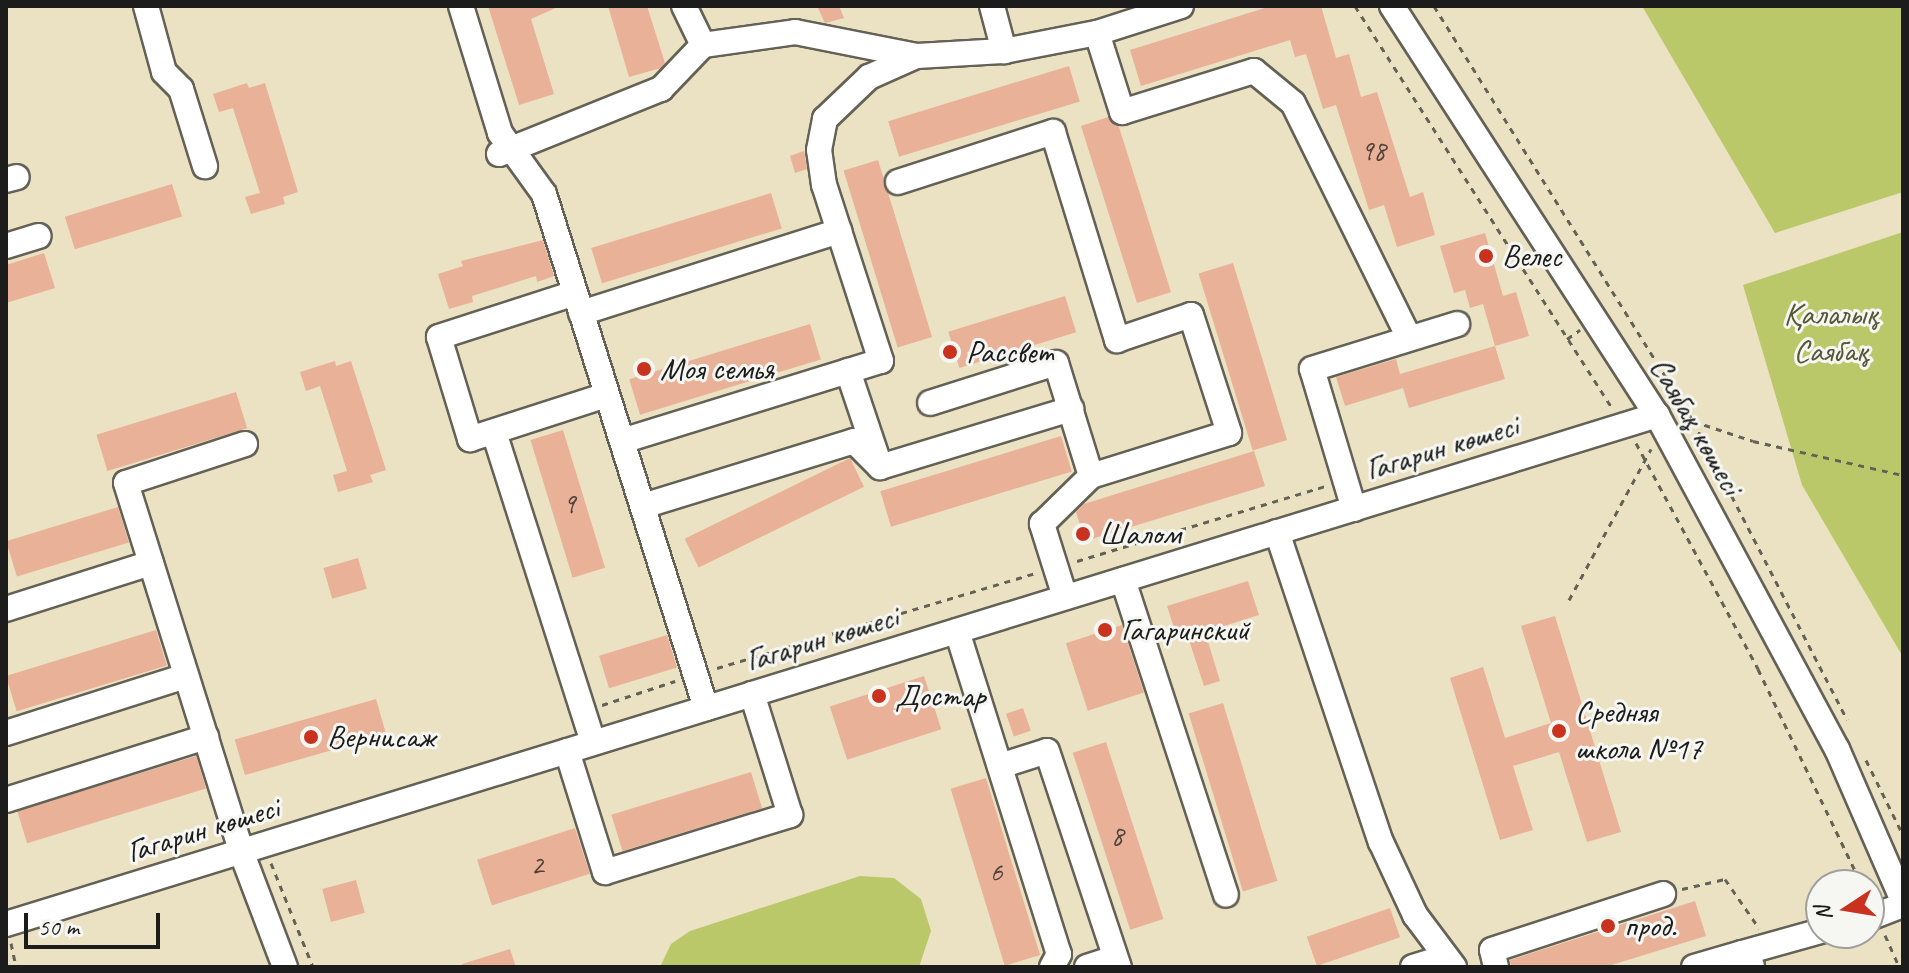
<!DOCTYPE html>
<html>
<head>
<meta charset="utf-8">
<style>
  body { margin:0 }
  #map { position:relative; width:1909px; height:973px; overflow:hidden; background:#ebe2c3; font-family:Caveat,sans-serif }
  div>[style] { position:absolute }
  [style*='--x'] { left:calc(var(--x)*1px); top:calc(var(--y)*1px); width:calc(var(--w)*1px); rotate:calc(var(--a)*1deg) }
  .green>* { inset:0; background:#bbc86a }
  .building>* { inset:0; background:#e9b197; transform-origin:0 0 }
  .path>* { height:3px; margin-top:-1.5px; transform-origin:0; background:repeating-linear-gradient(90deg,#646156 0 6px,transparent 0 12px) }
  .roads { filter:drop-shadow(2px 0 #646156) drop-shadow(-2px 0 #646156) drop-shadow(0 2px #646156) drop-shadow(0 -2px #646156) }
  .minor>* { height:24px; margin:-12px; padding:0 12px; transform-origin:12px; border-radius:12px; background:#fff }
  .dots>* { width:22px; height:22px; translate:-50% -50%; box-sizing:border-box; border:4px solid #f6f6f2; border-radius:50% }
  span { translate:-50% -50%; white-space:nowrap; text-align:center; line-height:1.15; -webkit-text-stroke:6px #f6f6f2; paint-order:stroke }
  .number-label { font-size:28px; color:#4f413b }
  .number-label span { -webkit-text-stroke-width:0 }
  .poi-label { font-size:32px; color:#1c1c1c }
  .left { translate:0 -50%; text-align:left }
  .park-label { font-size:32px; color:#545837 }
  .street-label { font-size:32px; color:#1c1c1c }
  .frame { position:absolute; inset:0; border:8px solid #1c1c1c; pointer-events:none }
  .north { position:absolute; left:1805px; top:869px; width:80px; height:80px; box-sizing:border-box; background:#f6f6f2; border:2px solid #9f9f9c; border-radius:50%; rotate:258deg; font-size:22px; font-weight:700; line-height:32px; text-align:center; color:#1c1c1c }
  .north::after { content:''; display:block; margin:auto; width:28px; height:36px; background:#c8321e; clip-path:polygon(50% 0,100% 100%,50% 72%,0 100%) }
  .scale { position:absolute; left:24px; top:913px; width:136px; height:36px; box-sizing:border-box; border:4px solid #1c1c1c; border-top:0; padding-left:10px; font-size:24px; line-height:28px; white-space:nowrap; color:#1c1c1c; -webkit-text-stroke:6px #f6f6f2; paint-order:stroke }
</style>
</head>
<body>
<div id="map">
  <div class="green">
    <i style="clip-path:polygon(1642px 6px,1903px 6px,1903px 192px,1775px 233px)"></i>
    <i style="clip-path:polygon(1903px 232px,1903px 657px,1802px 485px,1743px 285px)"></i>
    <i style="clip-path:polygon(860px 876px,894px 878px,921px 899px,931px 931px,919px 967px,660px 967px,671px 944px,690px 931px)"></i>
  </div>
  <div class="building">
    <i style="clip-path:polygon(488px 6px,560px 6px,531px 19px,554px 94px,519px 105px)"></i>
    <i style="clip-path:polygon(608px 6px,647px 6px,665px 63px,661px 68px,629px 77px)"></i>
    <i style="clip-path:polygon(817px 6px,839px 6px,844px 18px,825px 23px)"></i>
    <i style="clip-path:polygon(1271px 6px,1321px 6px,1336px 58px,1349px 54px,1361px 97px,1377px 92px,1410px 197px,1423px 192px,1435px 235px,1397px 247px,1384px 205px,1369px 210px,1336px 105px,1323px 109px,1306px 54px,1295px 57px,1290px 40px,1141px 86px,1130px 50px)"></i>
    <i style="left:1069px;top:66px;width:37px;height:189px;rotate:73deg"></i>
    <i style="clip-path:polygon(247px 83px,249px 88px,265px 83px,298px 192px,283px 197px,285px 204px,251px 214px,245px 197px,260px 193px,233px 108px,219px 112px,213px 94px)"></i>
    <i style="clip-path:polygon(1108px 117px,1119px 127px,1171px 292px,1137px 303px,1081px 126px)"></i>
    <i style="clip-path:polygon(804px 151px,807px 169px,795px 173px,790px 156px)"></i>
    <i style="left:878px;top:160px;width:185px;height:36px;rotate:73deg"></i>
    <i style="left:172px;top:184px;width:34px;height:112px;rotate:73deg"></i>
    <i style="left:771px;top:193px;width:37px;height:188px;rotate:73deg"></i>
    <i style="clip-path:polygon(1485px 233px,1503px 296px,1516px 292px,1529px 336px,1495px 346px,1483px 304px,1470px 308px,1465px 290px,1454px 293px,1440px 246px)"></i>
    <i style="clip-path:polygon(543px 240px,554px 276px,537px 282px,536px 276px,472px 296px,473px 302px,449px 309px,438px 274px,463px 266px,461px 261px)"></i>
    <i style="clip-path:polygon(44px 253px,55px 288px,6px 303px,6px 265px)"></i>
    <i style="left:1233px;top:263px;width:185px;height:36px;rotate:73deg"></i>
    <i style="left:1065px;top:296px;width:38px;height:122px;rotate:73deg"></i>
    <i style="left:810px;top:324px;width:37px;height:189px;rotate:73deg"></i>
    <i style="clip-path:polygon(1495px 346px,1505px 379px,1409px 408px,1403px 388px,1345px 406px,1336px 377px,1396px 359px,1400px 374px)"></i>
    <i style="clip-path:polygon(335px 361px,336px 366px,351px 361px,386px 470px,370px 475px,373px 482px,338px 492px,333px 475px,347px 471px,320px 386px,306px 391px,300px 372px)"></i>
    <i style="left:236px;top:392px;width:38px;height:146px;rotate:73deg"></i>
    <i style="left:563px;top:430px;width:144px;height:34px;rotate:73deg"></i>
    <i style="left:1061px;top:436px;width:37px;height:189px;rotate:73deg"></i>
    <i style="clip-path:polygon(1254px 451px,1265px 486px,1085px 541px,1076px 512px,1084px 504px)"></i>
    <i style="left:850px;top:458px;width:32px;height:184px;rotate:64deg"></i>
    <i style="left:118px;top:507px;width:37px;height:117px;rotate:73deg"></i>
    <i style="left:358px;top:558px;width:32px;height:36px;rotate:74deg"></i>
    <i style="clip-path:polygon(1248px 581px,1259px 615px,1205px 632px,1220px 681px,1204px 686px,1188px 637px,1178px 640px,1167px 606px)"></i>
    <i style="clip-path:polygon(1555px 616px,1621px 832px,1587px 842px,1559px 752px,1513px 766px,1533px 830px,1500px 840px,1450px 678px,1483px 667px,1505px 738px,1551px 723px,1521px 626px)"></i>
    <i style="left:1122px;top:625px;width:71px;height:59px;rotate:72deg"></i>
    <i style="left:156px;top:630px;width:37px;height:157px;rotate:73deg"></i>
    <i style="left:667px;top:635px;width:34px;height:71px;rotate:73deg"></i>
    <i style="left:924px;top:676px;width:56px;height:99px;rotate:72deg"></i>
    <i style="left:376px;top:699px;width:37px;height:147px;rotate:74deg"></i>
    <i style="left:1223px;top:703px;width:186px;height:36px;rotate:73deg"></i>
    <i style="left:1023px;top:708px;width:24px;height:18px;rotate:71deg"></i>
    <i style="left:1106px;top:742px;width:186px;height:35px;rotate:72deg"></i>
    <i style="left:196px;top:756px;width:34px;height:187px;rotate:73deg"></i>
    <i style="left:751px;top:772px;width:38px;height:146px;rotate:73deg"></i>
    <i style="left:986px;top:778px;width:185px;height:37px;rotate:73deg"></i>
    <i style="left:575px;top:828px;width:48px;height:103px;rotate:72deg"></i>
    <i style="left:356px;top:880px;width:34px;height:35px;rotate:75deg"></i>
    <i style="clip-path:polygon(1695px 901px,1706px 936px,1605px 967px,1511px 967px,1510px 960px)"></i>
    <i style="left:1390px;top:908px;width:31px;height:88px;rotate:71deg"></i>
    <i style="clip-path:polygon(510px 949px,516px 967px,462px 967px,462px 964px)"></i>
  </div>
  <div class="path">
    <i style="--x:1355;--y:6;--w:476;--a:57.4"></i>
    <i style="--x:1434;--y:6;--w:489;--a:58"></i>
    <i style="--x:1693;--y:421;--w:336;--a:62.7"></i>
    <i style="--x:1567;--y:339;--w:16;--a:-35"></i>
    <i style="--x:1687;--y:425;--w:7;--a:-34"></i>
    <i style="--x:1693;--y:421;--w:63;--a:18.4"></i>
    <i style="--x:1753;--y:441;--w:154;--a:12.8"></i>
    <i style="--x:1636;--y:443;--w:257;--a:61.6"></i>
    <i style="--x:1758;--y:669;--w:240;--a:64.3"></i>
    <i style="--x:1077;--y:561;--w:260;--a:-16.8"></i>
    <i style="--x:1569;--y:600;--w:172;--a:-61.5"></i>
    <i style="--x:717;--y:668;--w:332;--a:-16.6"></i>
    <i style="--x:602;--y:705;--w:77;--a:-18.2"></i>
    <i style="--x:1866;--y:760;--w:84;--a:63.7"></i>
    <i style="--x:271;--y:863;--w:112;--a:68"></i>
    <i style="--x:1682;--y:889;--w:44;--a:-13.1"></i>
    <i style="--x:1725;--y:879;--w:60;--a:55.2"></i>
    <i style="--x:1885;--y:935;--w:35;--a:66"></i>
    <i style="--x:11;--y:943;--w:25;--a:78"></i>
  </div>
  <div class="roads">
    <div class="minor">
      <i style="--x:146;--y:6;--w:68;--a:74.7"></i>
      <i style="--x:164;--y:72;--w:24;--a:45"></i>
      <i style="--x:181;--y:89;--w:81;--a:72.7"></i>
      <i style="--x:461;--y:6;--w:133;--a:72.9"></i>
      <i style="--x:500;--y:133;--w:75;--a:54.2"></i>
      <i style="--x:544;--y:194;--w:539;--a:72.51"></i>
      <i style="--x:992;--y:6;--w:47;--a:75.1"></i>
      <i style="--x:1004;--y:51;--w:95;--a:-11"></i>
      <i style="--x:1181;--y:6;--w:88;--a:162.2"></i>
      <i style="--x:1097;--y:33;--w:83;--a:72.4"></i>
      <i style="--x:1122;--y:112;--w:138;--a:-17.3"></i>
      <i style="--x:1254;--y:71;--w:50;--a:39.4"></i>
      <i style="--x:1293;--y:103;--w:262;--a:63.7"></i>
      <i style="--x:1392;--y:6;--w:487;--a:57.1"></i>
      <i style="--x:1657;--y:415;--w:379;--a:61.7"></i>
      <i style="--x:1837;--y:749;--w:166;--a:66.5"></i>
      <i style="--x:703;--y:45;--w:93;--a:-8"></i>
      <i style="--x:795;--y:32;--w:123;--a:11.2"></i>
      <i style="--x:499;--y:154;--w:175;--a:-21.9"></i>
      <i style="--x:661;--y:89;--w:61;--a:-46.3"></i>
      <i style="--x:703;--y:45;--w:43;--a:-116"></i>
      <i style="--x:6;--y:180;--w:11;--a:-15"></i>
      <i style="--x:898;--y:182;--w:163;--a:-17.9"></i>
      <i style="--x:1053;--y:132;--w:218;--a:72.9"></i>
      <i style="--x:1117;--y:340;--w:78;--a:-18.7"></i>
      <i style="--x:1191;--y:315;--w:124;--a:72.1"></i>
      <i style="--x:1229;--y:433;--w:145;--a:162.7"></i>
      <i style="--x:1091;--y:476;--w:118;--a:-107.2"></i>
      <i style="--x:1056;--y:363;--w:132;--a:162.4"></i>
      <i style="--x:6;--y:246;--w:34;--a:-17"></i>
      <i style="--x:575;--y:293;--w:143;--a:162.1"></i>
      <i style="--x:439;--y:337;--w:107;--a:73.1"></i>
      <i style="--x:470;--y:439;--w:143;--a:-17.9"></i>
      <i style="--x:581;--y:313;--w:271;--a:-17.6"></i>
      <i style="--x:848;--y:371;--w:94;--a:71.4"></i>
      <i style="--x:494;--y:432;--w:326;--a:72.3"></i>
      <i style="--x:622;--y:441;--w:271;--a:-17.2"></i>
      <i style="--x:881;--y:361;--w:185;--a:-107.9"></i>
      <i style="--x:824;--y:185;--w:35;--a:-98"></i>
      <i style="--x:819;--y:150;--w:32;--a:-79"></i>
      <i style="--x:825;--y:119;--w:61;--a:-43.7"></i>
      <i style="--x:869;--y:77;--w:51;--a:-24.1"></i>
      <i style="--x:916;--y:56;--w:88;--a:-3.3"></i>
      <i style="--x:245;--y:444;--w:125;--a:161.9"></i>
      <i style="--x:126;--y:483;--w:386;--a:72.6"></i>
      <i style="--x:241;--y:851;--w:124;--a:69.2"></i>
      <i style="--x:643;--y:506;--w:221;--a:-17.1"></i>
      <i style="--x:854;--y:441;--w:37;--a:45"></i>
      <i style="--x:880;--y:467;--w:200;--a:-16.9"></i>
      <i style="--x:1354;--y:509;--w:146;--a:-106.7"></i>
      <i style="--x:1312;--y:369;--w:152;--a:-17.2"></i>
      <i style="--x:1277;--y:532;--w:327;--a:71.5"></i>
      <i style="--x:1381;--y:842;--w:81;--a:65"></i>
      <i style="--x:1415;--y:915;--w:65;--a:53.1"></i>
      <i style="--x:1123;--y:580;--w:331;--a:71.9"></i>
      <i style="--x:1065;--y:597;--w:77;--a:-107.5"></i>
      <i style="--x:1042;--y:524;--w:69;--a:-44.4"></i>
      <i style="--x:6;--y:609;--w:152;--a:-17.6"></i>
      <i style="--x:957;--y:631;--w:339;--a:72.5"></i>
      <i style="--x:1059;--y:954;--w:15;--a:118"></i>
      <i style="--x:6;--y:733;--w:189;--a:-17.6"></i>
      <i style="--x:567;--y:751;--w:127;--a:72.6"></i>
      <i style="--x:605;--y:872;--w:194;--a:-17.1"></i>
      <i style="--x:790;--y:815;--w:127;--a:-107.4"></i>
      <i style="--x:1000;--y:766;--w:49;--a:-17.7"></i>
      <i style="--x:1047;--y:751;--w:228;--a:71.6"></i>
      <i style="--x:6;--y:800;--w:210;--a:-17.5"></i>
      <i style="--x:1869;--y:918;--w:36;--a:-21"></i>
      <i style="--x:6;--y:924;--w:1728;--a:-17.13"></i>
      <i style="--x:1742;--y:953;--w:82;--a:-15.6"></i>
      <i style="--x:1087;--y:967;--w:26;--a:-18"></i>
      <i style="--x:1413;--y:967;--w:34;--a:-17"></i>
      <i style="--x:1496;--y:967;--w:17;--a:-103"></i>
      <i style="--x:1492;--y:950;--w:180;--a:-18.1"></i>
      <i style="--x:1694;--y:967;--w:50;--a:-16.3"></i>
      <i style="--x:1742;--y:953;--w:16;--a:52"></i>
    </div>
  </div>
  <div class="dots">
    <i style="left:1486px;top:256px;background:#c8321e"></i>
    <i style="left:950px;top:352px;background:#c8321e"></i>
    <i style="left:644px;top:369px;background:#c8321e"></i>
    <i style="left:1083px;top:534px;background:#c8321e"></i>
    <i style="left:1105px;top:630px;background:#c8321e"></i>
    <i style="left:879px;top:696px;background:#c8321e"></i>
    <i style="left:1559px;top:731px;background:#c8321e"></i>
    <i style="left:311px;top:737px;background:#c8321e"></i>
    <i style="left:1608px;top:926px;background:#c8321e"></i>
  </div>
  <div class="number-label">
    <span style="left:1373px;top:151px">98</span>
    <span style="left:569px;top:504px">9</span>
    <span style="left:1117px;top:836px">8</span>
    <span style="left:537px;top:865px">2</span>
    <span style="left:996px;top:872px">6</span>
  </div>
  <div class="poi-label">
    <span class="left" style="left:1502px;top:256px">Велес</span>
    <span class="left" style="left:966px;top:352px">Рассвет</span>
    <span class="left" style="left:660px;top:369px">Моя семья</span>
    <span class="left" style="left:1099px;top:534px">Шалом</span>
    <span class="left" style="left:1121px;top:630px">Гагаринский</span>
    <span class="left" style="left:895px;top:696px">Достар</span>
    <span class="left" style="left:1575px;top:731px">Средняя<br>школа №17</span>
    <span class="left" style="left:327px;top:737px">Вернисаж</span>
    <span class="left" style="left:1624px;top:926px">прод.</span>
  </div>
  <div class="park-label">
    <span style="left:1831px;top:333px">Қалалық<br>Саябақ</span>
  </div>
  <div class="street-label">
    <span style="left:1696px;top:426px;rotate:60deg">Саябақ көшесі</span>
    <span style="left:1442px;top:448px;rotate:-17deg">Гагарин көшесі</span>
    <span style="left:822px;top:639px;rotate:-17deg">Гагарин көшесі</span>
    <span style="left:203px;top:830px;rotate:-17deg">Гагарин көшесі</span>
  </div>
  <div class="frame"></div>
  <div class="north">N</div>
  <div class="scale">50 m</div>
</div>
</body>
</html>
